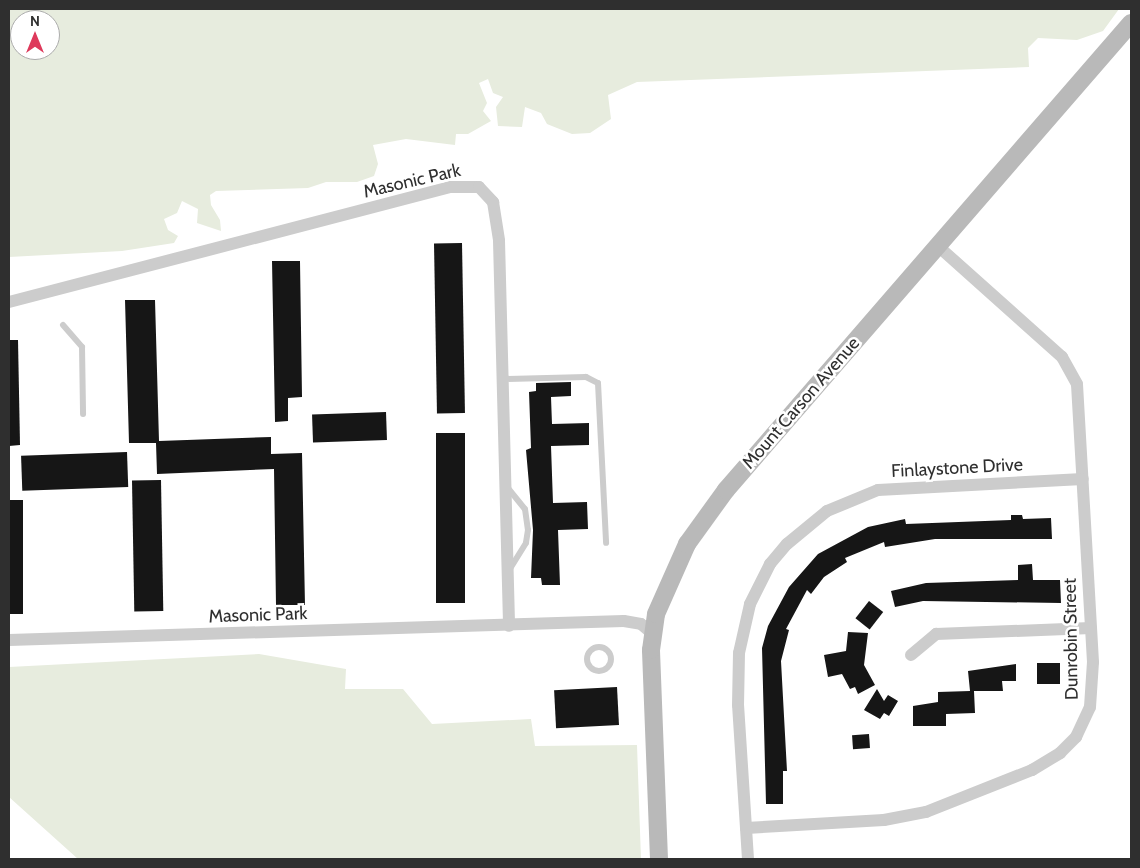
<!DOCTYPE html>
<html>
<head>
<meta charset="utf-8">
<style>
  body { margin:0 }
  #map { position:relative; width:1140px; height:868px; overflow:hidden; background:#fff; font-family:Cabin,sans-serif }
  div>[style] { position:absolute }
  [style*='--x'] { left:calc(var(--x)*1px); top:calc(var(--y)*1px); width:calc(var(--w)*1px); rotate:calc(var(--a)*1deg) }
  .green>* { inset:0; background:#e7ecde }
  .building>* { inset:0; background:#161616; transform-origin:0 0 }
  .lane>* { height:6px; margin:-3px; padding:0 3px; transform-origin:3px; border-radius:3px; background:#ccc }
  .lane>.ring { margin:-3px; padding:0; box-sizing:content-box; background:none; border:6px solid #ccc; border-radius:50% }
  .street>* { height:12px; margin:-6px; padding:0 6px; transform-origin:6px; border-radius:6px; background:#ccc }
  .secondary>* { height:18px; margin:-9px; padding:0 9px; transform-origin:9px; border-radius:9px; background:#b9b9b9 }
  span { translate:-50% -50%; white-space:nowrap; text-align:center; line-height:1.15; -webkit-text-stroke:5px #fff; paint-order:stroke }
  .street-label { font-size:18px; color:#2f2f2f }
  .frame { position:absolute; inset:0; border:10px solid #2f2f2f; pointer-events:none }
  .north { position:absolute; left:10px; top:10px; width:50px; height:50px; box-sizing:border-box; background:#fff; border:1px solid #acacac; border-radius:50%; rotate:0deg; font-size:14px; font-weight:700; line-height:20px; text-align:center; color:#2f2f2f }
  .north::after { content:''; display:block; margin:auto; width:18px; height:22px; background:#de395b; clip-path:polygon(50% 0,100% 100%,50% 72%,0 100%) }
</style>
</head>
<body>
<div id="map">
  <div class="green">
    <i style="clip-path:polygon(evenodd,9px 9px,1119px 9px,1103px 31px,1077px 40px,1038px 38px,1028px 48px,1029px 67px,637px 82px,608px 95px,611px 119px,590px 133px,572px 134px,547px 124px,541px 113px,525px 107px,522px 127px,498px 126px,496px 107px,503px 97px,493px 93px,488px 79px,479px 83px,487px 103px,483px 111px,491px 121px,468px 134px,456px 134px,455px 145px,406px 139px,373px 145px,378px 164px,374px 176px,357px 182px,326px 182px,308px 188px,216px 191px,210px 195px,211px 205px,220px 220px,221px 231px,197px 223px,198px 209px,182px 201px,177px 213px,164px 219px,168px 230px,178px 236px,174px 243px,122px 251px,9px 257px,9px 9px,20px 20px,50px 20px,50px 50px,20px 50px,20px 20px)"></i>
    <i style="clip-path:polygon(259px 654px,346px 669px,345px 689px,403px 689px,432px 724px,531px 719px,535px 746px,637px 745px,641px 859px,78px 859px,9px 797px,9px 667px)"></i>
  </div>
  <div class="building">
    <i style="left:462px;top:243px;width:170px;height:28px;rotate:89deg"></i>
    <i style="clip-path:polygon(272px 261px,300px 261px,302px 397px,288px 398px,288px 421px,275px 422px)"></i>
    <i style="clip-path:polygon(125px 300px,155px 300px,159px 441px,271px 437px,271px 454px,302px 453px,305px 605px,276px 605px,274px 469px,157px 474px,156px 443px,129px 443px)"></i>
    <i style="clip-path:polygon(9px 340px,18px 340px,20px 445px,9px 446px)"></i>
    <i style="clip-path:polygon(571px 382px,571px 396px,551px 397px,552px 424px,589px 423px,589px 445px,551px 446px,553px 503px,587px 502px,588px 529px,558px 530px,560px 585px,542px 585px,541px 578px,531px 578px,533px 530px,526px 450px,531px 448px,529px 392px,536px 391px,536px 383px)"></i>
    <i style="left:386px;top:412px;width:28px;height:74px;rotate:88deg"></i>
    <i style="left:436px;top:433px;width:29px;height:170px"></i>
    <i style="left:127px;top:452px;width:35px;height:106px;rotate:88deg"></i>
    <i style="left:161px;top:480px;width:131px;height:29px;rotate:89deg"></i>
    <i style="left:9px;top:500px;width:14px;height:114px"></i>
    <i style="clip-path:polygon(1011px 515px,1022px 515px,1023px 519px,1051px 518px,1052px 539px,935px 539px,885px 547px,884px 542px,845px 558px,847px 562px,824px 577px,811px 594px,807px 590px,786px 629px,789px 630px,781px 661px,787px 771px,783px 771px,783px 804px,766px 804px,762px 648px,768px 626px,789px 587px,818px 554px,868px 527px,905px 519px,906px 524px,1011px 520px)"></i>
    <i style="clip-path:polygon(1032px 564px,1033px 580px,1060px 580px,1061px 603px,923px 601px,895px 607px,891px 591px,926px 583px,1018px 580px,1018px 565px)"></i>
    <i style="left:869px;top:601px;width:18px;height:22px;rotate:38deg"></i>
    <i style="clip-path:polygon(848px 632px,868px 633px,864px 665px,875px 685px,858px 694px,855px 687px,850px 689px,842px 674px,828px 677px,824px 655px,846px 651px)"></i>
    <i style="left:1060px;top:663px;width:21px;height:23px;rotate:90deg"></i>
    <i style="clip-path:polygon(1016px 664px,1016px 681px,1002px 681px,1003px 691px,974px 691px,975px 713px,946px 714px,946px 726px,913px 726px,913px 706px,938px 702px,938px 692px,970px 691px,968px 671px)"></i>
    <i style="left:617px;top:687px;width:38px;height:63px;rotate:87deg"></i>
    <i style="clip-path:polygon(877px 689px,884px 701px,888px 695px,898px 701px,889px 716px,884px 713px,880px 719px,864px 710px)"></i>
    <i style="left:869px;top:734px;width:14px;height:17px;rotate:86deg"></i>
  </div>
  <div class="lane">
    <i style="--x:63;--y:325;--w:29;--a:49"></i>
    <i style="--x:82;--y:347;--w:67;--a:89.1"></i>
    <i style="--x:503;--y:379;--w:83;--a:-1.4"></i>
    <i style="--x:586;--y:377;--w:13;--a:27"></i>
    <i style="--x:598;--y:383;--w:160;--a:87.1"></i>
    <i style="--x:507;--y:487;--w:28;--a:51"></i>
    <i style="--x:525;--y:509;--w:21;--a:82"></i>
    <i style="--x:528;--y:530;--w:13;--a:99"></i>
    <i style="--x:526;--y:543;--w:31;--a:122"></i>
    <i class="ring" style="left:587px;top:647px;width:18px;height:18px"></i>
  </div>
  <div class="street">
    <i style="--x:9;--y:302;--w:456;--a:-14.6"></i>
    <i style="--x:450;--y:187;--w:29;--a:0"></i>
    <i style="--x:479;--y:187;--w:21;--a:47"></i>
    <i style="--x:493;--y:202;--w:39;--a:81"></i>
    <i style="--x:499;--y:241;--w:385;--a:88.5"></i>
    <i style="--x:9;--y:640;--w:615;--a:-1.77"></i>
    <i style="--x:624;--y:621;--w:17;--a:10"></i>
    <i style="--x:641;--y:624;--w:16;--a:40"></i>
    <i style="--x:911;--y:655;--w:33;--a:-40"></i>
    <i style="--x:936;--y:634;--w:155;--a:-2.2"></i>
    <i style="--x:746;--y:828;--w:138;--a:-3.3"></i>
    <i style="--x:884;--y:820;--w:43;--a:-10.8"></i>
    <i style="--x:926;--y:812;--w:114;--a:-21.6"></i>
    <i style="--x:1032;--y:770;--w:33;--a:-31"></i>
    <i style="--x:1060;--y:753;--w:23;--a:-45"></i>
    <i style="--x:1076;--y:737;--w:33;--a:-65"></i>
    <i style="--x:1090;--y:707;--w:45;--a:-86.2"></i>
    <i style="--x:1093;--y:662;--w:278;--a:-93.3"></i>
    <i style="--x:1077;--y:384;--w:31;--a:-119"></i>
    <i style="--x:1062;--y:357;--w:166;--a:-138.2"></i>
    <i style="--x:748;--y:859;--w:154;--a:-93.7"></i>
    <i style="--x:738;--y:705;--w:52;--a:-88.9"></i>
    <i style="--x:739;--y:653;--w:50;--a:-77.3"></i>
    <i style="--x:750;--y:604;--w:45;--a:-63.4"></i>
    <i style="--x:770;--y:564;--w:26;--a:-50"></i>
    <i style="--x:787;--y:544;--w:52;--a:-39.5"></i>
    <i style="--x:827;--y:511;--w:55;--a:-22.4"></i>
    <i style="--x:878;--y:490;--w:205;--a:-3.1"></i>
  </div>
  <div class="secondary">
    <i style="--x:659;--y:859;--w:209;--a:-92.2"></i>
    <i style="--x:651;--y:650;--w:36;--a:-82"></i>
    <i style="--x:656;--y:614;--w:77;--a:-66.1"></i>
    <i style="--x:687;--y:544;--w:67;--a:-54.2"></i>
    <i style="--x:726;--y:490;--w:618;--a:-49.07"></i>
  </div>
  <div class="street-label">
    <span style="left:412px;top:181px;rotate:-13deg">Masonic Park</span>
    <span style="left:801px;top:403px;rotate:-49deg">Mount Carson Avenue</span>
    <span style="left:957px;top:468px;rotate:-3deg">Finlaystone Drive</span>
    <span style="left:258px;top:615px;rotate:-2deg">Masonic Park</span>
    <span style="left:1071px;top:639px;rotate:-91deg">Dunrobin Street</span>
  </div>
  <div class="frame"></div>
  <div class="north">N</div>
</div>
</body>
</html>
